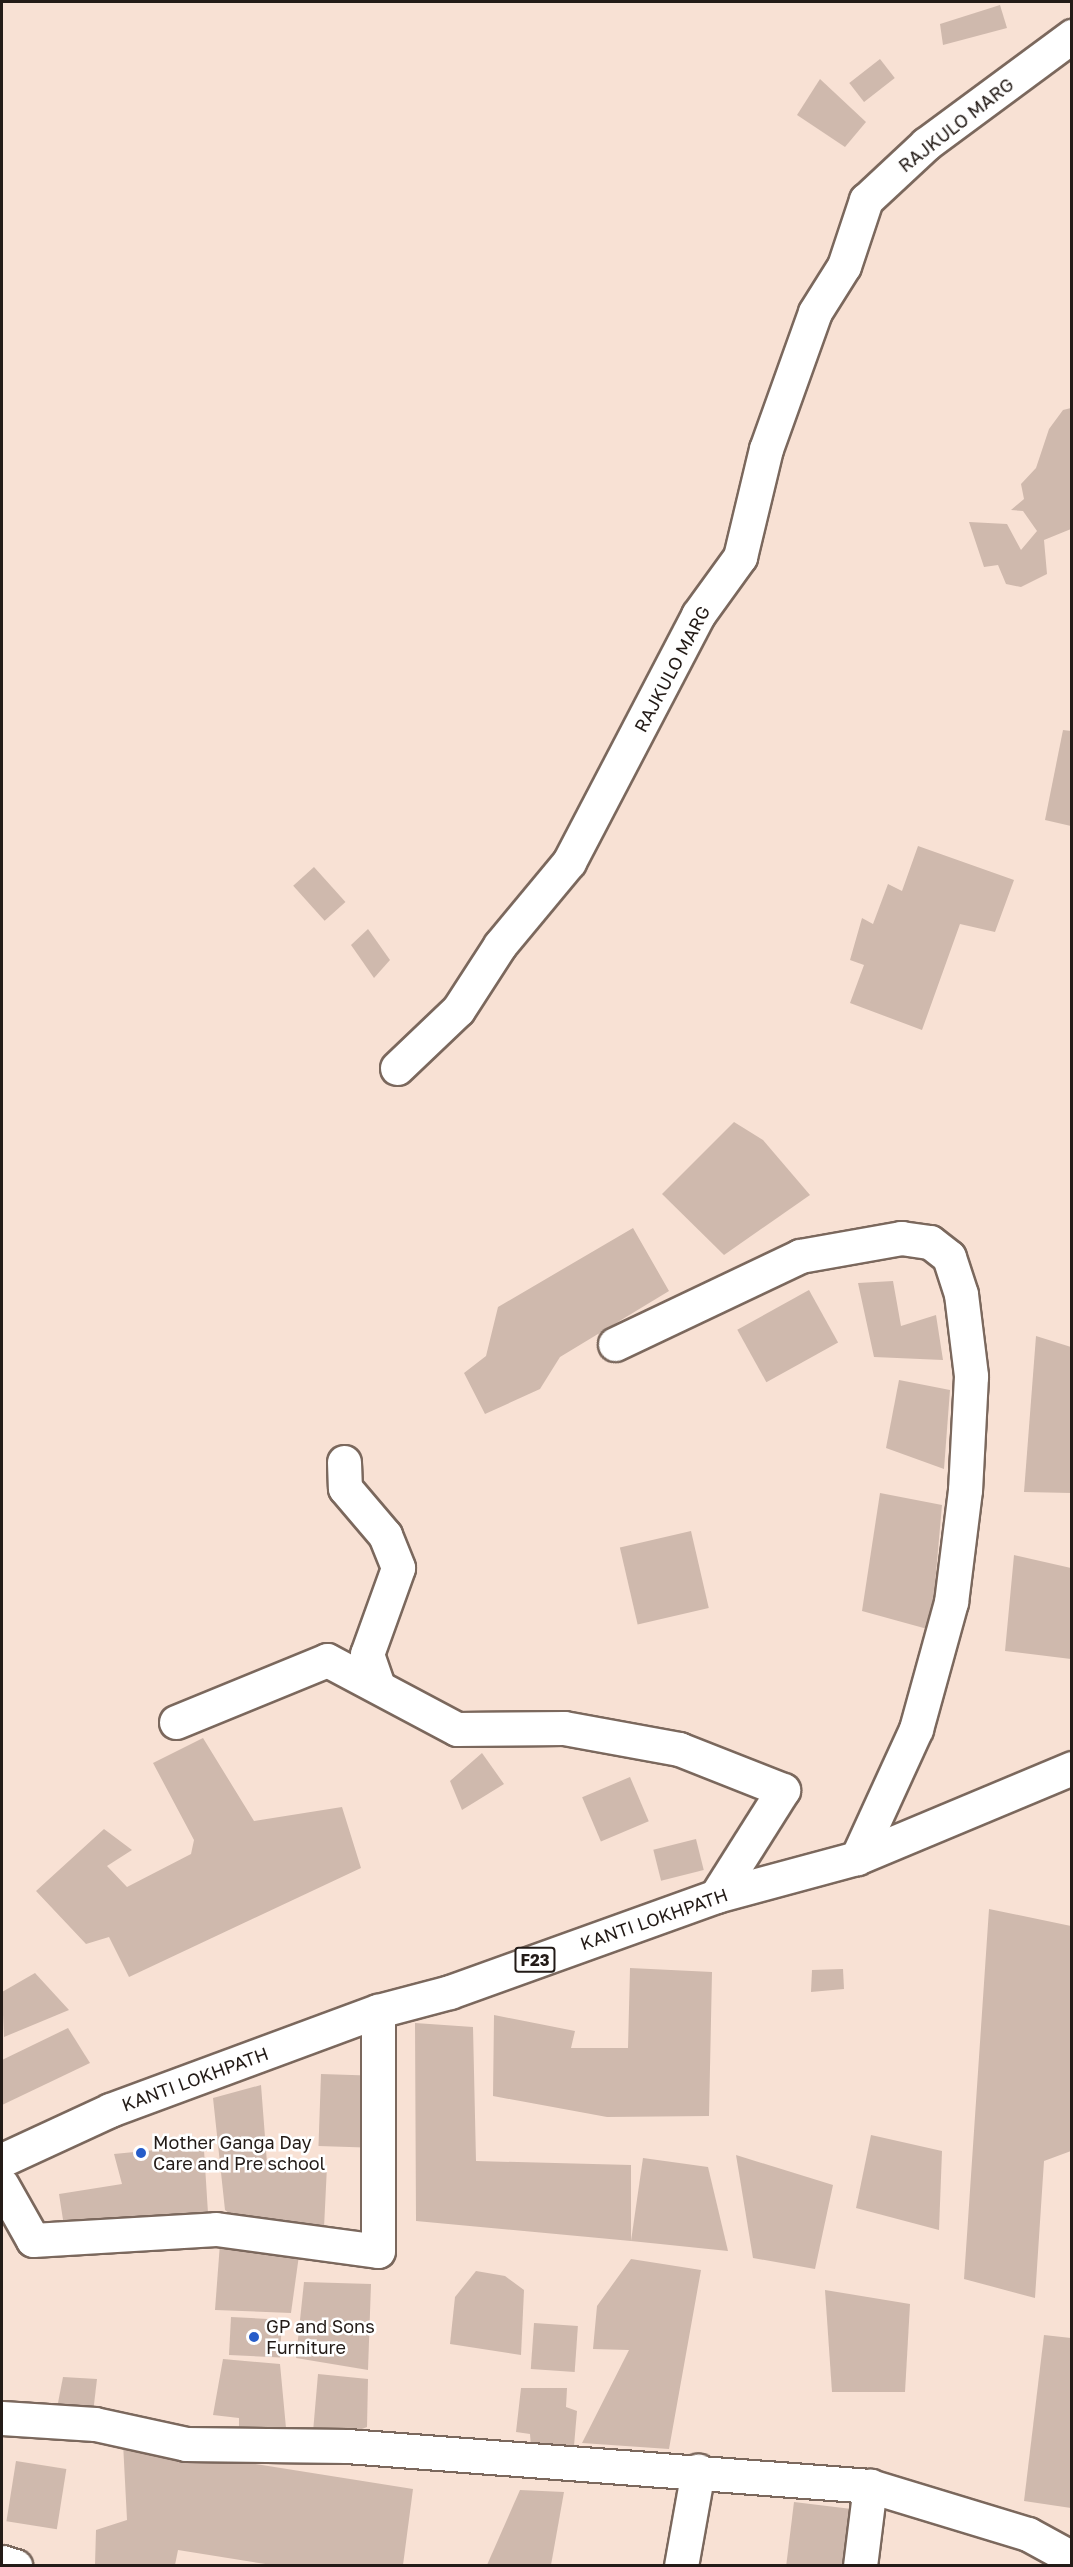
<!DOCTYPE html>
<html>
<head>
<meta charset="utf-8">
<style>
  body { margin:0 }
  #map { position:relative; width:1073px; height:2567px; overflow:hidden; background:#f8e1d4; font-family:"Golos Text",sans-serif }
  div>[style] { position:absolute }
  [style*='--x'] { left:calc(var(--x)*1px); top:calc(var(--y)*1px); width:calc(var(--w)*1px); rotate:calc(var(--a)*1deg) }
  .building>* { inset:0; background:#cfb9ad; transform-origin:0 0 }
  .roads { filter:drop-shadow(2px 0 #7b685d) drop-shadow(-2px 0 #7b685d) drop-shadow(0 2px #7b685d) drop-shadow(0 -2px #7b685d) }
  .minor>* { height:33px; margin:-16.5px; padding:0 16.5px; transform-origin:16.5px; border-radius:16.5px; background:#fff }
  .primary>* { height:33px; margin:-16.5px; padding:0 16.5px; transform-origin:16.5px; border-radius:16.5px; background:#fff }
  .dots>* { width:16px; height:16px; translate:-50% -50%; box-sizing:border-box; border:3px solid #fff; border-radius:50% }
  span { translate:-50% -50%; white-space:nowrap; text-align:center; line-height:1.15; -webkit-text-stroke:5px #fff; paint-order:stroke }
  .shield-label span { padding:2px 4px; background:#fff; border:2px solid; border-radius:4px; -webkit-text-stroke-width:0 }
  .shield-label { font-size:16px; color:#231b17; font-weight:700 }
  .street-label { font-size:18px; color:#231b17 }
  .poi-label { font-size:18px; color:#231b17 }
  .left { translate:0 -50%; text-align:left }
  .frame { position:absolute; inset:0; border:3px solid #231b17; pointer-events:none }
</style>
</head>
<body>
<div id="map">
  <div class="building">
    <i style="clip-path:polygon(1000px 5px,1007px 28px,943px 45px,940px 24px)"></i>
    <i style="left:880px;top:59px;width:24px;height:39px;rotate:52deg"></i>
    <i style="clip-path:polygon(820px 79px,866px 122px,845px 147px,797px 115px)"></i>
    <i style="clip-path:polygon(1071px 408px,1071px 529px,1044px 540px,1047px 574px,1021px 587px,1006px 584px,998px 565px,984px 567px,969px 522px,1007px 524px,1021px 550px,1037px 531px,1023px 511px,1011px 510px,1024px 499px,1021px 484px,1036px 468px,1049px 429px,1063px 410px)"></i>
    <i style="clip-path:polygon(1063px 730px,1071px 731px,1071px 826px,1045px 820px)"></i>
    <i style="clip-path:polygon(918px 846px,1014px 880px,995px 932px,960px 924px,922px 1030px,850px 1003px,864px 965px,850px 960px,862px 918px,873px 924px,888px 884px,902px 891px)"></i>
    <i style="left:314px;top:867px;width:47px;height:28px;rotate:48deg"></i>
    <i style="clip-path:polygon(368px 929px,390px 960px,374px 978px,351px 945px)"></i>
    <i style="clip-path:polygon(734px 1122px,763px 1140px,810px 1195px,724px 1255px,662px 1194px)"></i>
    <i style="clip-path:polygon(633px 1228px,669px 1291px,560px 1357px,540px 1389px,485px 1414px,464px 1373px,486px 1356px,498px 1307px)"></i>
    <i style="clip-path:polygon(893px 1281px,901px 1326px,936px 1315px,943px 1360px,874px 1357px,858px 1283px)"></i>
    <i style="left:809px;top:1290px;width:60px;height:82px;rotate:61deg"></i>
    <i style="clip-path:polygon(1036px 1336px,1071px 1347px,1071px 1493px,1024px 1492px)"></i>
    <i style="clip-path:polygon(899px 1380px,950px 1390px,944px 1469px,886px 1448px)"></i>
    <i style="clip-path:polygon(880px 1493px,942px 1505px,931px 1630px,862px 1611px)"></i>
    <i style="left:691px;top:1531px;width:79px;height:73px;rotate:77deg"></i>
    <i style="clip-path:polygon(1014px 1555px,1071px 1568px,1071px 1659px,1005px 1651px)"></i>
    <i style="clip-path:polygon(203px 1738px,254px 1821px,342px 1807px,361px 1868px,129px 1977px,109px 1937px,86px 1944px,36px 1891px,104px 1829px,132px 1850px,107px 1866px,127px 1887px,191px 1854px,194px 1840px,153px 1763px)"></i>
    <i style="clip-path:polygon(482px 1753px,504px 1784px,462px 1810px,450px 1781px)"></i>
    <i style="left:630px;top:1777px;width:48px;height:52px;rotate:67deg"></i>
    <i style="left:696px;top:1839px;width:32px;height:44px;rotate:76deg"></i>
    <i style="clip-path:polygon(989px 1909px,1071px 1926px,1071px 2151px,1044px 2161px,1035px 2298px,964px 2279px)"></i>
    <i style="clip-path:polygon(630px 1968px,712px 1972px,709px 2116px,607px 2117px,493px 2096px,494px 2015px,575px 2031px,571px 2048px,628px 2048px)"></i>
    <i style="clip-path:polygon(843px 1969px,844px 1989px,811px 1992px,812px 1970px)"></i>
    <i style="clip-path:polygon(35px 1973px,69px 2010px,4px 2037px,2px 1992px)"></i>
    <i style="clip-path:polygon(415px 2023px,473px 2027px,476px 2161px,631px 2165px,631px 2241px,416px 2221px)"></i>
    <i style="clip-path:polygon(68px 2028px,90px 2063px,2px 2105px,2px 2060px)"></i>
    <i style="left:321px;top:2074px;width:46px;height:72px;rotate:2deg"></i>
    <i style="clip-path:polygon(261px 2085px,267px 2163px,327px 2166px,324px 2228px,246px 2227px,225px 2210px,213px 2098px)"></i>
    <i style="clip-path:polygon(871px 2135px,942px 2151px,939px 2230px,856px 2208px)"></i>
    <i style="clip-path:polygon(155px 2150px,204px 2150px,208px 2213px,64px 2226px,59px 2194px,122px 2184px,114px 2154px)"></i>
    <i style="clip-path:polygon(736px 2155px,833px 2185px,815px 2269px,753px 2258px)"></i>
    <i style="clip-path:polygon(643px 2158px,708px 2167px,728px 2251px,631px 2241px)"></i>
    <i style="clip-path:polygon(221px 2230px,300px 2248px,291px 2313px,215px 2310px)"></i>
    <i style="clip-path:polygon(631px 2259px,701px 2270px,669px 2449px,582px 2443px,629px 2350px,593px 2349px,597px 2306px)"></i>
    <i style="clip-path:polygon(476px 2271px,505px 2276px,524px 2290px,521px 2355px,450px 2344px,455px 2297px)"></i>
    <i style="clip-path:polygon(304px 2282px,371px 2284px,368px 2370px,296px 2358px)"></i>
    <i style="clip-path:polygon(825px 2290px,910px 2304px,905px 2392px,832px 2392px)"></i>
    <i style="left:231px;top:2317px;width:51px;height:38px;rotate:3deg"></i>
    <i style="left:534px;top:2323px;width:44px;height:46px;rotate:4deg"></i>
    <i style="clip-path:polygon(1044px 2335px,1071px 2338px,1071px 2508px,1024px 2501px)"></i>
    <i style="clip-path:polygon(223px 2359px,280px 2364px,286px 2428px,270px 2427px,263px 2435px,239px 2433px,239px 2418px,213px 2415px)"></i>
    <i style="clip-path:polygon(318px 2374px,368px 2379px,367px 2427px,354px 2432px,313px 2432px)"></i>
    <i style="clip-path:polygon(63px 2377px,97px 2379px,93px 2413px,57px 2408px)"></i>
    <i style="clip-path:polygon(521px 2388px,567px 2388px,566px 2407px,577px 2411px,574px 2446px,531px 2447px,530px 2434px,516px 2432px)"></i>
    <i style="clip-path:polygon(123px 2443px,413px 2489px,403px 2565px,272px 2565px,178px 2550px,175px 2565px,95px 2565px,96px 2530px,127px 2520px)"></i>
    <i style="left:16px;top:2461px;width:51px;height:61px;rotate:9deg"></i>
    <i style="clip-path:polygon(520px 2490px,564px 2492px,551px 2565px,487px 2565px)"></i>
    <i style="left:794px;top:2502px;width:56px;height:63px;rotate:7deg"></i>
  </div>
  <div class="roads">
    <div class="minor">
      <i style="--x:397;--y:1068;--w:84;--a:-43.6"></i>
      <i style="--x:458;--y:1010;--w:77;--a:-57.1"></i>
      <i style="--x:500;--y:945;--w:108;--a:-50.3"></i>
      <i style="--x:569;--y:862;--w:279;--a:-62.4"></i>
      <i style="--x:698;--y:615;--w:72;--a:-54.1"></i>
      <i style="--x:740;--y:557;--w:111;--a:-76.5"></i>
      <i style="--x:766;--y:449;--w:145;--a:-70.3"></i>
      <i style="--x:815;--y:312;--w:54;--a:-57.8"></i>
      <i style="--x:844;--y:266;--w:70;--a:-71.6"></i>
      <i style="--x:866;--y:200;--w:82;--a:-43"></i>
      <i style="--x:926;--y:144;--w:182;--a:-36.5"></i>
      <i style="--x:615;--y:1344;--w:205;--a:-25.4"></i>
      <i style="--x:800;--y:1256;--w:103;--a:-10.1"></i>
      <i style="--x:901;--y:1238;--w:29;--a:8"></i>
      <i style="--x:930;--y:1242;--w:24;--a:38"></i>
      <i style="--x:949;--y:1257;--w:39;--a:72"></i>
      <i style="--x:961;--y:1294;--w:83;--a:83"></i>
      <i style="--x:971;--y:1376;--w:114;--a:93"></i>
      <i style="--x:965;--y:1490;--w:113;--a:97.1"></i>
      <i style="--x:951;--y:1602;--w:132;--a:105.4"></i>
      <i style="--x:916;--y:1729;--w:142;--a:114.6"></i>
      <i style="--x:344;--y:1462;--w:26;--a:88"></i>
      <i style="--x:345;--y:1488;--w:62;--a:49.6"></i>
      <i style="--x:385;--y:1535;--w:35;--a:68"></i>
      <i style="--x:398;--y:1568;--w:91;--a:109.8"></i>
      <i style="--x:367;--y:1654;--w:34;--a:71"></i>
      <i style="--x:176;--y:1722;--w:163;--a:-22.3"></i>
      <i style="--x:327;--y:1660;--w:147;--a:28"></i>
      <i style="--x:457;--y:1729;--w:107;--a:-0.5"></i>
      <i style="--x:564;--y:1728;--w:117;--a:10.3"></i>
      <i style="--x:679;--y:1749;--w:112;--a:21.5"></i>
      <i style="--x:783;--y:1790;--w:125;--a:122.3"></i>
      <i style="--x:2;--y:2185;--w:63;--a:60.6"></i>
      <i style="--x:33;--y:2240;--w:183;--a:-3.4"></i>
      <i style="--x:216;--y:2229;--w:163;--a:7.7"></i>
      <i style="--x:378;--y:2251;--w:240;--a:-90"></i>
      <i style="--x:2;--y:2418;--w:93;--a:3.7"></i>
      <i style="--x:95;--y:2424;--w:93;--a:12.4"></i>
      <i style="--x:186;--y:2444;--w:161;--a:0.7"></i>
      <i style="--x:347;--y:2446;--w:525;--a:4.37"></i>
      <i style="--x:870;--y:2486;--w:165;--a:16.9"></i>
      <i style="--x:1028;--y:2534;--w:50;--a:28.6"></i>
      <i style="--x:2;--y:2562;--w:14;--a:17"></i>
      <i style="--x:681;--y:2566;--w:97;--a:-79.9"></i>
      <i style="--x:860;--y:2566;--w:81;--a:-82.9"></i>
    </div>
    <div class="primary">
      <i style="--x:2;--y:2160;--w:119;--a:-24.8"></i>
      <i style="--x:110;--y:2110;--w:286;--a:-20.3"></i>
      <i style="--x:378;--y:2011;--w:74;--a:-14.8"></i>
      <i style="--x:450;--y:1992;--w:283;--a:-19.8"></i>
      <i style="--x:716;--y:1896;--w:146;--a:-15.1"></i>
      <i style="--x:857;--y:1858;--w:233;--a:-22.7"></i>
    </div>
  </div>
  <div class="dots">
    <i style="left:141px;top:2153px;background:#265cc9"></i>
    <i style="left:254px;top:2337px;background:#265cc9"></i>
  </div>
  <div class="shield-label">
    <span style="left:535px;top:1960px">F23</span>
  </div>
  <div class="street-label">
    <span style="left:956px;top:125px;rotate:-38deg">RAJKULO MARG</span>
    <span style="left:672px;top:669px;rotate:-62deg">RAJKULO MARG</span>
    <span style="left:654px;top:1919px;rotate:-19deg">KANTI LOKHPATH</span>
    <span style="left:195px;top:2079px;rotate:-20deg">KANTI LOKHPATH</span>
  </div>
  <div class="poi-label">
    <span class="left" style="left:153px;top:2153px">Mother Ganga Day<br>Care and Pre school</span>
    <span class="left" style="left:266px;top:2337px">GP and Sons<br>Furniture</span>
  </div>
  <div class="frame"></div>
</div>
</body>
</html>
